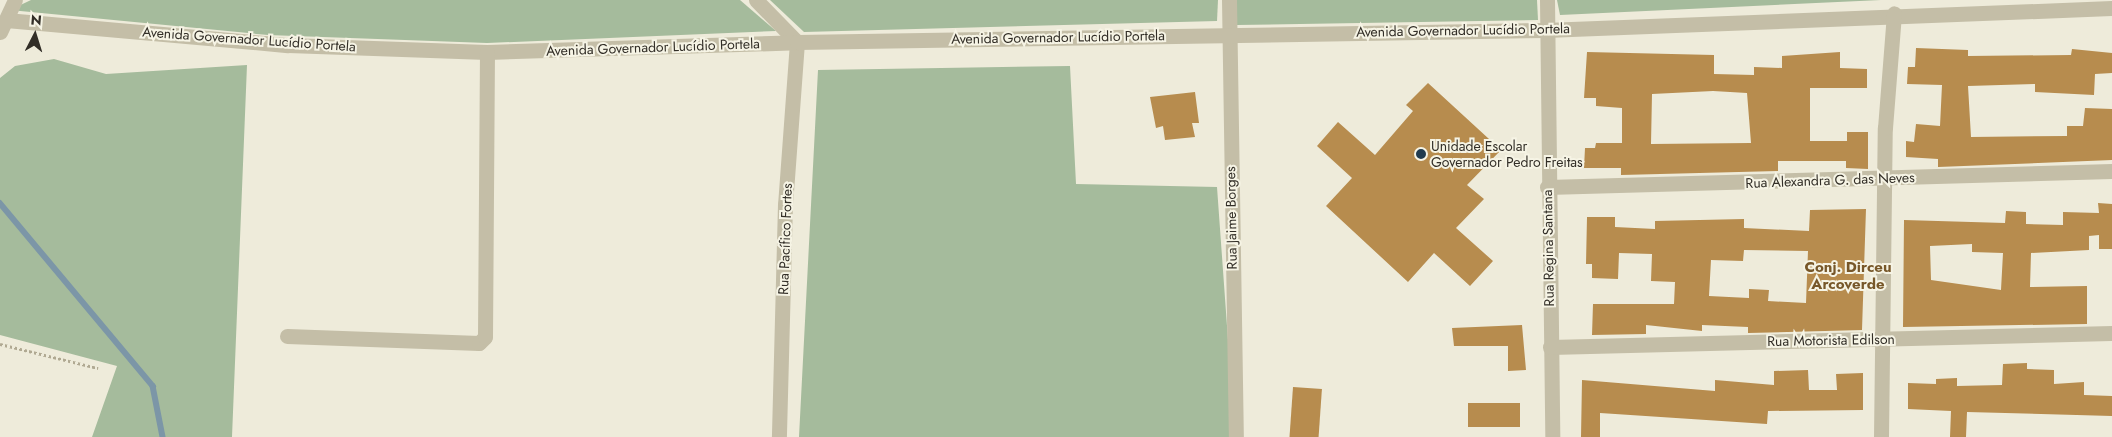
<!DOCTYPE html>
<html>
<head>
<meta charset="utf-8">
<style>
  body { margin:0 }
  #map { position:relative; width:2112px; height:437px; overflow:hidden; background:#eeebda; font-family:Jost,sans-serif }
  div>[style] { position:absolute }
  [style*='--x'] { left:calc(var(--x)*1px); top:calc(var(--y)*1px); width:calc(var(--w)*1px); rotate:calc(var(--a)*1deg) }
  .green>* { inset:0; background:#a5bb9c }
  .stream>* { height:5.5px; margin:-2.75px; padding:0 2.75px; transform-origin:2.75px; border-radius:2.75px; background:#7c96a7 }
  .building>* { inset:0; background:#b78c4e; transform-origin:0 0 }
  .path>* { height:3px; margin-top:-1.5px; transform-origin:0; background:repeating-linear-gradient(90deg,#b0a992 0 2.5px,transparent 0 5px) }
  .minor>* { height:15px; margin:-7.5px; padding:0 7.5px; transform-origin:7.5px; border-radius:7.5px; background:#c4bea7 }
  .dots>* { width:14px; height:14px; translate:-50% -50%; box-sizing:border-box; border:2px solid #f6f4e5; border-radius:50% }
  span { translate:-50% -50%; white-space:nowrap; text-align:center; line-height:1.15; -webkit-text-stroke:4px #f6f4e5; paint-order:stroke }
  .street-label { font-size:14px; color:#322e27 }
  .poi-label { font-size:14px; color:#322e27 }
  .left { translate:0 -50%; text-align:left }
  .neighbourhood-label { font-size:15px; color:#775729; font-weight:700 }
  .north { position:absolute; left:10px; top:10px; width:50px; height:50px; -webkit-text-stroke:4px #f6f4e5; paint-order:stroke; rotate:5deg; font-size:14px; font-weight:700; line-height:20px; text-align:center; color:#322e27 }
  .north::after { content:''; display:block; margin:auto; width:18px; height:22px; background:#322e27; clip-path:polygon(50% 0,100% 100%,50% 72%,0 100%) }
</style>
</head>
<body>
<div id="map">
  <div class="green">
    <i style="clip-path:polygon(31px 0,740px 0,776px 31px,487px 43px,268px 35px,10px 10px)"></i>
    <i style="clip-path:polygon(770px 0,1218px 0,1217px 21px,804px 32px)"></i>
    <i style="clip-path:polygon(1235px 0,1537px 0,1538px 20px,1236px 25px)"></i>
    <i style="clip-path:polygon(1557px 0,1881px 0,1560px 15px)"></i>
    <i style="clip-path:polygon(54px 59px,106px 74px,247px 65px,232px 437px,92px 437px,117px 366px,0 335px,0 78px,15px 66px)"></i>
    <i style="clip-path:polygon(1070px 66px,1076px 184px,1217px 187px,1235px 437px,799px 437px,818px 70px)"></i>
  </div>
  <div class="stream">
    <i style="--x:0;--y:203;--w:239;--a:50.1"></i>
    <i style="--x:153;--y:386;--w:52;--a:78.9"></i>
  </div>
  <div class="building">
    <i style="clip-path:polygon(1916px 48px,1968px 50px,1968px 56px,2071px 55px,2072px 49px,2112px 53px,2112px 73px,2095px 74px,2094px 95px,2035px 92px,2035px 84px,1968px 86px,1971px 137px,2067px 136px,2067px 126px,2083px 126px,2085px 108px,2112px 109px,2112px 160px,1938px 167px,1938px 159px,1906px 157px,1906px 141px,1914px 142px,1916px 124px,1940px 126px,1942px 85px,1907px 84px,1908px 67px,1915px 67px)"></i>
    <i style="clip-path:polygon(evenodd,1587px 52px,1714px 55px,1714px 74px,1754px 75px,1754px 67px,1782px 68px,1782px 56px,1840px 52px,1840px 68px,1867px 69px,1867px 88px,1810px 88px,1810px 141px,1847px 141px,1847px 132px,1868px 132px,1868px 169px,1846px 168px,1846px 161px,1778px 161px,1778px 171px,1621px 175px,1621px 168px,1584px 168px,1585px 148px,1595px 148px,1596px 143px,1622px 143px,1622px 108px,1596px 106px,1596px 98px,1584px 98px,1587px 52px,1713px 91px,1747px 93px,1751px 143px,1651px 144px,1652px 94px,1713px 91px)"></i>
    <i style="clip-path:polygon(1428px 83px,1501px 150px,1467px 185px,1484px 199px,1456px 228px,1493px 261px,1470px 286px,1434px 253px,1408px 282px,1326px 206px,1352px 178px,1317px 146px,1338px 122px,1375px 155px,1413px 111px,1406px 105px)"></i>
    <i style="clip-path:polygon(1195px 92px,1199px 123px,1192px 123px,1195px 137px,1165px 140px,1163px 126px,1156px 128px,1150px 97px)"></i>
    <i style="clip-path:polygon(evenodd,2098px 203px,2112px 204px,2112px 249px,2099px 249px,2099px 235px,2089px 236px,2089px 250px,2031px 253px,2030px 287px,2087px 286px,2087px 324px,1903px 327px,1904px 220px,2005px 223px,2006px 211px,2026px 212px,2026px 224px,2063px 225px,2063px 212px,2099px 213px,2098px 203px,1972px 244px,1972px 252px,2003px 253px,2001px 290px,1931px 280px,1930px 246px,1972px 244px)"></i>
    <i style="clip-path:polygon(evenodd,1866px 209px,1862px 330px,1748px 333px,1748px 327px,1702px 325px,1702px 331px,1646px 325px,1646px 334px,1592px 335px,1593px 304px,1674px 304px,1675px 282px,1651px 281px,1652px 254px,1619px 253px,1618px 279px,1592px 278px,1592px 264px,1586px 264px,1587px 217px,1615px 217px,1615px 227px,1655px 229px,1655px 221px,1744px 219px,1744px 228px,1809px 231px,1810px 210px,1866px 209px,1744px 250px,1808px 251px,1806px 303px,1768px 301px,1769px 290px,1749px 289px,1749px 298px,1709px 296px,1711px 260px,1743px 261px,1744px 250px)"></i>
    <i style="clip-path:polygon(1522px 325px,1526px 370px,1508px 371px,1508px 346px,1454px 346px,1452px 328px)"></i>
    <i style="clip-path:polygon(2027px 363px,2027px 369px,2054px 370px,2054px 384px,2084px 382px,2084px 395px,2112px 396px,2112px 416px,1967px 412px,1966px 437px,1950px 437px,1951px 411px,1908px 409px,1908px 383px,1936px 384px,1936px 379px,1957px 378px,1957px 386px,2002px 385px,2003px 364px)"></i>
    <i style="clip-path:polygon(1808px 370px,1809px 390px,1837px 390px,1836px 374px,1863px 373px,1863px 410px,1768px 411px,1767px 424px,1600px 413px,1600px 437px,1581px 437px,1582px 380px,1715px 391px,1715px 380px,1774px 385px,1774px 371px)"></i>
    <i style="left:1293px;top:387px;width:29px;height:50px;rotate:4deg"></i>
    <i style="left:1468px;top:403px;width:52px;height:24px"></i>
  </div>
  <div class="path">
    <i style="--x:0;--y:344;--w:101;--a:13.8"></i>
  </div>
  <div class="minor">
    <i style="--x:756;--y:0;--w:59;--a:45.7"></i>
    <i style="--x:797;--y:42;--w:162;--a:94.2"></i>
    <i style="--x:785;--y:204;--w:233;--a:91.5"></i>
    <i style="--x:1229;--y:0;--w:437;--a:89.1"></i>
    <i style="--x:1547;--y:0;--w:437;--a:89.3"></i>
    <i style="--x:6;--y:20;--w:283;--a:5.1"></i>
    <i style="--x:288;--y:45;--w:199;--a:2"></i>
    <i style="--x:487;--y:52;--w:310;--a:-1.8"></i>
    <i style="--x:797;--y:42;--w:748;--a:-0.92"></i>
    <i style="--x:1545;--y:30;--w:567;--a:-2.22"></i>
    <i style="--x:0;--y:32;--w:35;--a:-65"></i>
    <i style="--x:1547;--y:187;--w:565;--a:-1.62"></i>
    <i style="--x:287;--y:336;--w:192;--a:2.1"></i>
    <i style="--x:479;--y:343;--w:8;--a:-45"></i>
    <i style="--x:485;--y:337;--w:285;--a:-89.6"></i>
    <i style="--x:1550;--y:347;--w:562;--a:-1.43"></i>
    <i style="--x:1881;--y:437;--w:309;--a:-89.3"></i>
    <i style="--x:1885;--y:128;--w:115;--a:-85.5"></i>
  </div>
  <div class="dots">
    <i style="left:1421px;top:154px;background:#213b4e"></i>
  </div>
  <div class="street-label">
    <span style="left:1463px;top:30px;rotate:-1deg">Avenida Governador Lucídio Portela</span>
    <span style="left:1058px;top:37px;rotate:-1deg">Avenida Governador Lucídio Portela</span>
    <span style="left:249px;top:39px;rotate:4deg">Avenida Governador Lucídio Portela</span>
    <span style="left:653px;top:47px;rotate:-2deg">Avenida Governador Lucídio Portela</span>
    <span style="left:1830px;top:180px;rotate:-2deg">Rua Alexandra G. das Neves</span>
    <span style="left:1231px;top:218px;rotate:-91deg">Rua Jaime Borges</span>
    <span style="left:785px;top:239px;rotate:-88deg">Rua Pacífico Fortes</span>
    <span style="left:1548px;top:248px;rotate:-91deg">Rua Regina Santana</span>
    <span style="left:1831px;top:340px;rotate:-1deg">Rua Motorista Edilson</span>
  </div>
  <div class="poi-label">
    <span class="left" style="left:1431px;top:154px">Unidade Escolar<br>Governador Pedro Freitas</span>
  </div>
  <div class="neighbourhood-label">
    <span style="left:1848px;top:276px">Conj. Dirceu<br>Arcoverde</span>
  </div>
  <div class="north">N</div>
</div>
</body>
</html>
